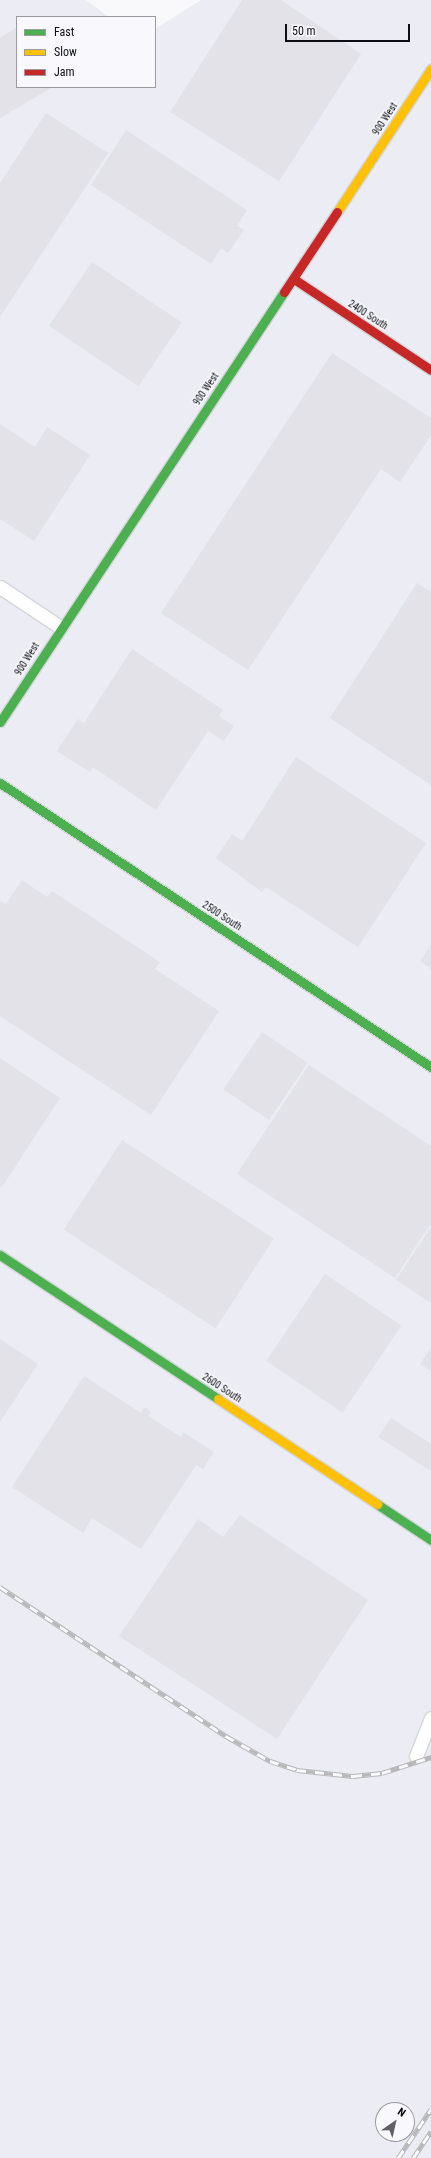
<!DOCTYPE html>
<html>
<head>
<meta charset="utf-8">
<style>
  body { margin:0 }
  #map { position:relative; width:431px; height:2158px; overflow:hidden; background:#f9f9fc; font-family:"Roboto Condensed",sans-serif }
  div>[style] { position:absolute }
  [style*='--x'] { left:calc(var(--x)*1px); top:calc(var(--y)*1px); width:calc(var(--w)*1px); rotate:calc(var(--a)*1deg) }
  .built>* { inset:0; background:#ebecf4 }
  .building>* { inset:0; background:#e2e2e8; transform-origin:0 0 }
  .roads { filter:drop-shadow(1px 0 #d4d5db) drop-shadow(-1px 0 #d4d5db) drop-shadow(0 1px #d4d5db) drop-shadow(0 -1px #d4d5db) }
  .street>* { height:13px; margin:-6.5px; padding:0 6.5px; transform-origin:6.5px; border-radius:6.5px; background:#fefeff }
  .fast>* { height:9px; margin:-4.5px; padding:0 4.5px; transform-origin:4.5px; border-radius:4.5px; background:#4caf50 }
  .slow>* { height:9px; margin:-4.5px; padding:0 4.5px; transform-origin:4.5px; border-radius:4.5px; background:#ffc107 }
  .jam>* { height:9px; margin:-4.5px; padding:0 4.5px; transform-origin:4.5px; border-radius:4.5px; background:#c62828 }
  .rail>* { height:4.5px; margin-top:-2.25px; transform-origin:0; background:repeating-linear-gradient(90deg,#f8f8fd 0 9px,#b8b8ba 0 18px); box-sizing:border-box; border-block:1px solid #b8b8ba }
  span { translate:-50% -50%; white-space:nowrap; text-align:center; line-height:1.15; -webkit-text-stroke:3px #f8f8fd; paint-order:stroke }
  .street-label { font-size:10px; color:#0d0d15 }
  .legend { position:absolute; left:16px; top:16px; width:140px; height:72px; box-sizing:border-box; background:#f8f8fd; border:1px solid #9a9aa0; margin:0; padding:5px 7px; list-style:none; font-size:12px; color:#0d0d15 }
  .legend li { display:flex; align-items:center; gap:8px; height:20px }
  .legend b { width:20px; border:1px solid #9a9aa0 }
  .north { position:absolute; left:375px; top:2102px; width:40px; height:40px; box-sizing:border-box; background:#f8f8fd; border:1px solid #9a9aa0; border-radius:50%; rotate:34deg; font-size:11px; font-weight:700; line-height:16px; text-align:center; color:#0d0d15 }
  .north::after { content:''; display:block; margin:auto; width:14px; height:18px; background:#606066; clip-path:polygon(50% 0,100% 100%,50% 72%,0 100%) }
  .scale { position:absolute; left:285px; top:24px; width:125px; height:18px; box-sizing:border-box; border:2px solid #0d0d15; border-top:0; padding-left:5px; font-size:12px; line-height:14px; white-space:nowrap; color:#0d0d15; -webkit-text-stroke:3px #f8f8fd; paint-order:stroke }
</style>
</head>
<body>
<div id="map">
  <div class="built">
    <i style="clip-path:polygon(evenodd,0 0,86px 0,109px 17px,17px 17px,17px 87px,155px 87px,155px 29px,201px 0,431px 0,431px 2158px,0 2158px,0 0,383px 2110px,407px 2110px,407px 2134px,383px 2134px,383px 2110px)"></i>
  </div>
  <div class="building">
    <i style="clip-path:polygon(242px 0,281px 0,361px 54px,279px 181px,170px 112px)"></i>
    <i style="clip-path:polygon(17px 27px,17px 87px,53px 87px,0 118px,0 38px)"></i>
    <i style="clip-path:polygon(46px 113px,108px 153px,0 317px,0 183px)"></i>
    <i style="clip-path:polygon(126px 130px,247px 210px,237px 226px,244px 230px,228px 253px,221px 248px,211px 264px,91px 185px)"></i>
    <i style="left:92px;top:262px;width:108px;height:77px;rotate:34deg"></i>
    <i style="clip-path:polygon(332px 353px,431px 418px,431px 435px,400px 482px,381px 469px,248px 670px,161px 613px)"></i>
    <i style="clip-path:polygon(0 424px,35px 447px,47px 427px,90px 455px,34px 541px,0 519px)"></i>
    <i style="clip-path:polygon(417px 583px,431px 592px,431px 785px,330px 718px)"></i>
    <i style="clip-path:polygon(132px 649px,223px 710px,219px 716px,234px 726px,224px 741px,208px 731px,156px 810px,93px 767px,90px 772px,57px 751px,78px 719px,84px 723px)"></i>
    <i style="clip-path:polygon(296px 757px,426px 843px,358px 947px,266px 887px,262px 892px,216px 858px,232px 834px,242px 841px)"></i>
    <i style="clip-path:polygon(22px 880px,47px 897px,52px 891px,160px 962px,155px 969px,219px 1011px,151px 1115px,0 1016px,0 901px,6px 904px)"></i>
    <i style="clip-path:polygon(431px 945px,431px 969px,420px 961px)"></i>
    <i style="left:262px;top:1032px;width:55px;height:69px;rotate:34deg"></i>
    <i style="clip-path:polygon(0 1058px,60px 1098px,2px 1187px,0 1186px)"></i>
    <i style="clip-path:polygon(309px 1065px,431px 1146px,431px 1223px,395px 1278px,237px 1174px)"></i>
    <i style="left:122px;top:1140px;width:181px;height:107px;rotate:33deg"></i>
    <i style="clip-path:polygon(431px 1227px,431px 1303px,396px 1280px)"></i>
    <i style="left:325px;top:1274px;width:92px;height:105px;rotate:34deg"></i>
    <i style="clip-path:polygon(0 1339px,38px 1364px,0 1422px)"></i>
    <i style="clip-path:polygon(431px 1347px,431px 1371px,420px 1364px)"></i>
    <i style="clip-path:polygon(84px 1376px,141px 1413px,144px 1407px,151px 1412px,148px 1416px,181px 1437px,183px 1432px,214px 1452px,203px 1469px,196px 1465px,141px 1549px,92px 1518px,83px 1533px,12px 1487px)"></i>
    <i style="clip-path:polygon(391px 1418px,431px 1444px,431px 1471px,378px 1437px)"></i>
    <i style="clip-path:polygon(240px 1515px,368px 1600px,277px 1739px,119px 1636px,198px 1519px,223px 1537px)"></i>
  </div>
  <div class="roads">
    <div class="street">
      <i style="--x:0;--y:587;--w:72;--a:33.7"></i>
      <i style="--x:416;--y:1756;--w:41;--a:-68.5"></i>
    </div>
    <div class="fast">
      <i style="--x:0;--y:722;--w:515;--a:-56.56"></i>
      <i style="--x:0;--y:783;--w:516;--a:33.38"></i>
      <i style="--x:0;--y:1255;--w:261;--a:33.4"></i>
      <i style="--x:377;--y:1504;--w:65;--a:33.7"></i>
    </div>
    <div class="slow">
      <i style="--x:337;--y:212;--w:171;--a:-56.7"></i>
      <i style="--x:218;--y:1399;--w:191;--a:33.4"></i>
    </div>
    <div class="jam">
      <i style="--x:294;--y:279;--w:164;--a:33.6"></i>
      <i style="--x:284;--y:292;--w:96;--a:-56.5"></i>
    </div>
  </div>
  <div class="rail">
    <i style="--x:0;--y:1587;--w:271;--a:33.4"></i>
    <i style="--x:226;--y:1736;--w:51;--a:29.6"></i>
    <i style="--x:270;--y:1761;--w:28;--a:18"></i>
    <i style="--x:297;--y:1770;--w:56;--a:6.1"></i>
    <i style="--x:353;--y:1776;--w:29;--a:-6"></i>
    <i style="--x:382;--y:1773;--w:52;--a:-18.1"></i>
    <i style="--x:398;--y:2158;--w:59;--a:-56"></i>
    <i style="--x:413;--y:2158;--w:32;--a:-56"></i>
  </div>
  <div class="street-label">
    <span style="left:385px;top:119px;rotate:-57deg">900 West</span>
    <span style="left:368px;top:315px;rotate:33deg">2400 South</span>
    <span style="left:206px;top:389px;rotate:-56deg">900 West</span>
    <span style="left:27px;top:659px;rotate:-58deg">900 West</span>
    <span style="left:222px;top:916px;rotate:33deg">2500 South</span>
    <span style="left:222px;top:1388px;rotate:33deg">2600 South</span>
  </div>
  <ul class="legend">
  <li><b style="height:5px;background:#4caf50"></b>Fast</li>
  <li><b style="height:5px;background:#ffc107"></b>Slow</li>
  <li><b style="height:5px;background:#c62828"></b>Jam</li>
  </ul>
  <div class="north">N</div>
  <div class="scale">50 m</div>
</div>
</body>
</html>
